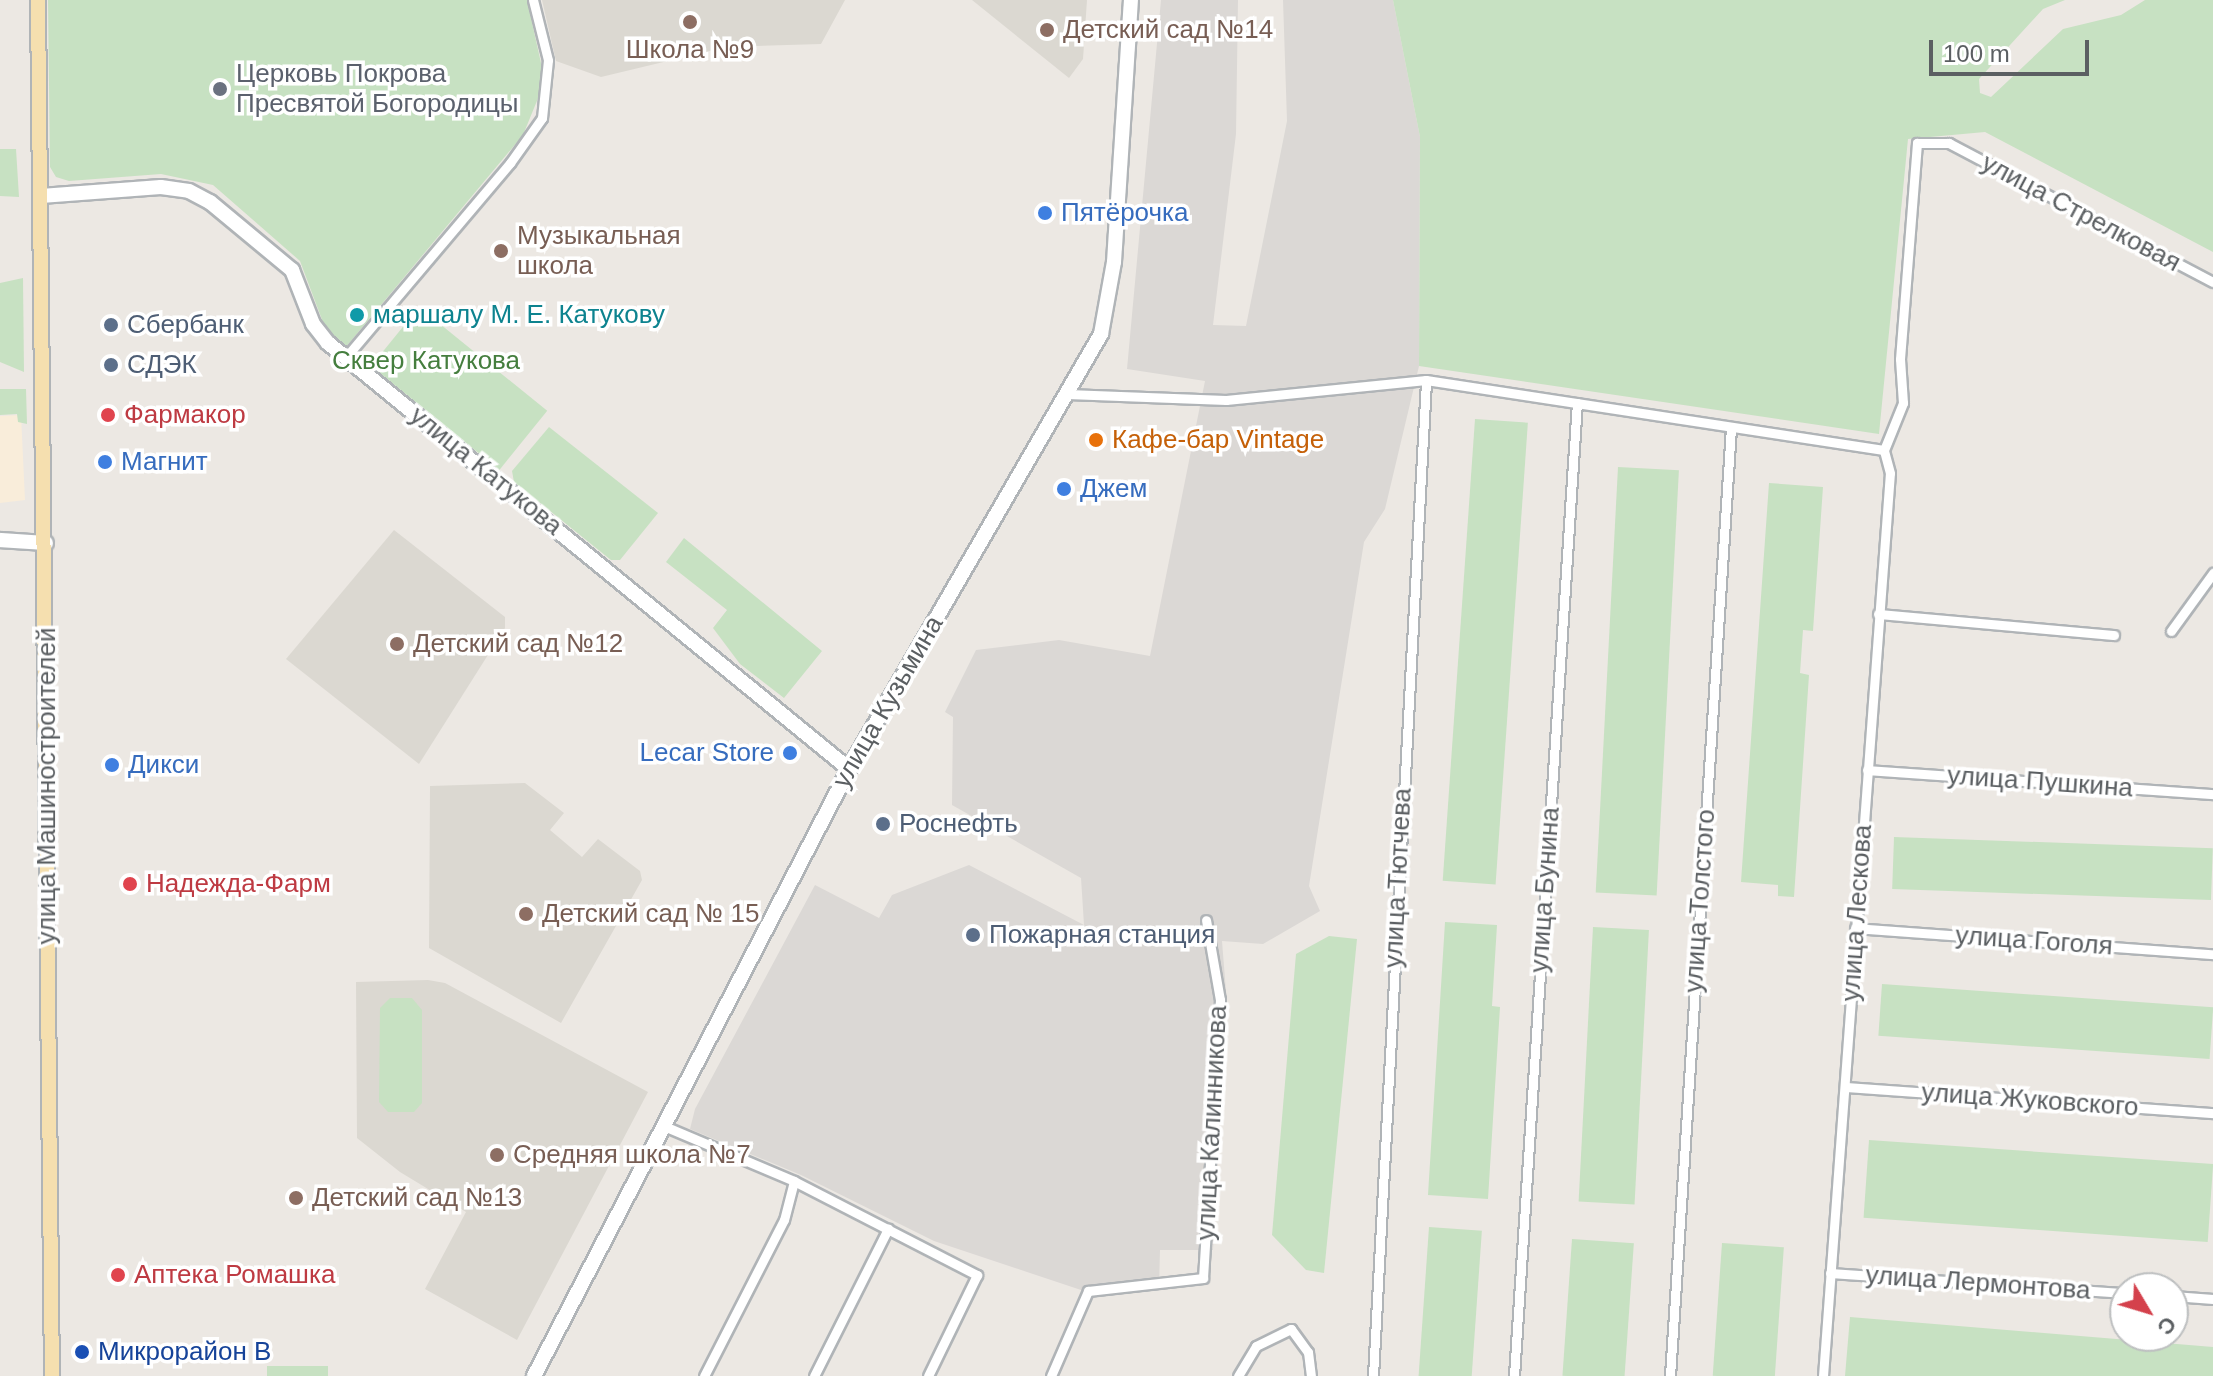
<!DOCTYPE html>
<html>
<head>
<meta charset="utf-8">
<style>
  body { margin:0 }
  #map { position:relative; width:2213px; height:1376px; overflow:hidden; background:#ece8e3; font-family:Helvetica,sans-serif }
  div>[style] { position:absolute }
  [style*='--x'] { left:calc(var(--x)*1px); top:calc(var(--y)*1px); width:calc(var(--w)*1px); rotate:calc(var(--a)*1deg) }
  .commercial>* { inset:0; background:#f9edda }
  .industrial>* { inset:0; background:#dbd8d5 }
  .education>* { inset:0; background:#dbd8d1 }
  .green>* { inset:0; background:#c7e1c2; transform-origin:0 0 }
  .roads { filter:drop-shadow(2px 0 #b0b4b7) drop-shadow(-2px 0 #b0b4b7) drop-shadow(0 2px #b0b4b7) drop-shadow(0 -2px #b0b4b7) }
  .street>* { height:9px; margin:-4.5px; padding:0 4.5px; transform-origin:4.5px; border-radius:4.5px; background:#fff }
  .secondary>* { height:14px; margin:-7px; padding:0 7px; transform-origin:7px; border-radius:7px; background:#fff }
  .primary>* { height:14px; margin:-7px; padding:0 7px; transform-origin:7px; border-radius:7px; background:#f5dfaf }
  .dots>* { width:22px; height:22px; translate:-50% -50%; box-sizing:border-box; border:4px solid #fff; border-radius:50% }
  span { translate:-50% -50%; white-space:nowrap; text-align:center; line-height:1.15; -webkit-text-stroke:7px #fff; paint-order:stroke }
  .education-label { font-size:26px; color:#785e54 }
  .left { translate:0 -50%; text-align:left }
  .worship-label { font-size:26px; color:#5b616d }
  .shop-label { font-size:26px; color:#366cbe }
  .right { translate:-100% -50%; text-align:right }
  .street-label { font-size:26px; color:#5b5f62 }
  .culture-label { font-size:26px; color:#0d838f }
  .service-label { font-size:26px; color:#4e5e75 }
  .park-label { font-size:26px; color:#457e3e }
  .health-label { font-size:26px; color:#be3a42 }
  .food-label { font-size:26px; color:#c56008 }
  .transit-label { font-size:26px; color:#164399 }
  .north { position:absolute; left:2109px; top:1272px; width:80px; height:80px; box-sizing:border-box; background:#fff; border:2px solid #bdbfc0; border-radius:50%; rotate:128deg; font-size:22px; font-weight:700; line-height:32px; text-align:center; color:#5b5f62 }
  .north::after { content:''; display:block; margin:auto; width:28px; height:36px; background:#d4414c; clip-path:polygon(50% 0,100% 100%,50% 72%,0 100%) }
  .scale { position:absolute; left:1929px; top:40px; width:160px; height:36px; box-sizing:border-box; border:4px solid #5b5f62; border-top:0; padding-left:10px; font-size:24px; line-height:28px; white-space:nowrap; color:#5b5f62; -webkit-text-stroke:6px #fff; paint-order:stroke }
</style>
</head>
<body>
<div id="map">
  <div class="commercial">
    <i style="clip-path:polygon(21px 415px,25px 500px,0 503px,0 416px)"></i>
  </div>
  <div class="industrial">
    <i style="clip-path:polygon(1161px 0,1238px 0,1236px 134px,1213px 325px,1246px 326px,1287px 121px,1283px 0,1393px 0,1420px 137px,1419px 366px,1385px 509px,1364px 542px,1309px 886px,1320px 911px,1263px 944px,1222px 941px,1227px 1004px,1213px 1250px,1160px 1250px,1159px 1288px,1093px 1294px,934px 1241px,801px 1175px,690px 1129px,695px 1109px,815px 885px,879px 918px,892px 895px,969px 865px,1084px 925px,1081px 878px,952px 805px,953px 717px,945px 712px,976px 650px,1059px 640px,1150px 656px,1205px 381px,1127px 369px)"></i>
  </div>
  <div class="education">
    <i style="clip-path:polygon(542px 0,845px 0,821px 44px,726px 47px,601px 77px,556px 61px)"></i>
    <i style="clip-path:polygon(972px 0,1087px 0,1083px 59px,1069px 78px)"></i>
    <i style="clip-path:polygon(394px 530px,505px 617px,505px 628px,419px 764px,286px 659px)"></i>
    <i style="clip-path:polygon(525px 783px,564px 813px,550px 830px,582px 857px,598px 839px,640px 871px,642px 880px,561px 1023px,429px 948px,430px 786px)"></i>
    <i style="clip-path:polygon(428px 980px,445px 983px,648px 1092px,517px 1340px,425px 1289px,466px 1212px,400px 1172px,357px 1138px,356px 982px)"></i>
  </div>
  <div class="green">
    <i style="clip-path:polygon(48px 0,527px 0,541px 63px,541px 91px,523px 135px,345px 348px,327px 333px,300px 261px,213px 185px,161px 174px,69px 181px,56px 177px,50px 167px)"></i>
    <i style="clip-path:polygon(1393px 0,2065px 0,2043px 9px,1979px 79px,1980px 93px,1991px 97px,2063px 29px,2121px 15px,2145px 0,2213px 0,2213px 252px,1985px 132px,1908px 139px,1879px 434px,1419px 366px,1420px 137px)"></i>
    <i style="clip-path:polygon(0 149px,16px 149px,19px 197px,0 196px)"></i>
    <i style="clip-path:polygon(23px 278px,24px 372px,0 362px,0 283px)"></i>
    <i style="left:419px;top:307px;width:165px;height:76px;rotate:39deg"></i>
    <i style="clip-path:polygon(0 389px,26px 389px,27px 424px,18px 422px,17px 414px,0 415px)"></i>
    <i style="left:1475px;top:419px;width:53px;height:463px;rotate:4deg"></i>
    <i style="clip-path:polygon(549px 427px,658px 513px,620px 560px,611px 560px,514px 482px,512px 471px)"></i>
    <i style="left:1618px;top:467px;width:61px;height:426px;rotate:3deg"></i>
    <i style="clip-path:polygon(1769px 483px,1823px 487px,1813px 631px,1803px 630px,1800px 673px,1809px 675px,1794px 897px,1778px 896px,1778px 885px,1741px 882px)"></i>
    <i style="clip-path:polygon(684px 538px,822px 651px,784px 698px,740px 664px,713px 628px,727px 610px,666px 562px)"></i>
    <i style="left:1894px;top:837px;width:319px;height:52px;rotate:2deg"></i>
    <i style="clip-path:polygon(1445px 922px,1497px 925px,1492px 1006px,1500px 1007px,1488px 1199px,1428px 1195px)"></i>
    <i style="left:1593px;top:927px;width:56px;height:275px;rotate:3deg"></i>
    <i style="clip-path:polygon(1329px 936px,1357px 939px,1324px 1273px,1306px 1270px,1272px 1235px,1296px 954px)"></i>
    <i style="left:1882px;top:984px;width:332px;height:52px;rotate:4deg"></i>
    <i style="clip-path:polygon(390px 998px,412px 998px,422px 1010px,422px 1103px,414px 1112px,388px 1112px,379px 1102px,380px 1008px)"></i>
    <i style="left:1869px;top:1140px;width:345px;height:78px;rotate:4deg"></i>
    <i style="left:1429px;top:1227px;width:53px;height:150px;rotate:4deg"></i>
    <i style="left:1572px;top:1239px;width:62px;height:137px;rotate:4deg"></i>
    <i style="left:1722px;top:1243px;width:62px;height:133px;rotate:4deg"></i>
    <i style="clip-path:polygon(1850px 1317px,2213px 1347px,2213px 1376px,1845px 1376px)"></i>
    <i style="left:267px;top:1366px;width:61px;height:10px"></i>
  </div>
  <div class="roads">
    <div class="street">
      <i style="--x:346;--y:357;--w:254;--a:-49.8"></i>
      <i style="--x:510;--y:163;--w:55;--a:-54.6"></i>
      <i style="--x:542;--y:118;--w:58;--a:-84.1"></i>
      <i style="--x:548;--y:60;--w:62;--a:-104"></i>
      <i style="--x:1067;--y:394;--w:159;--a:2.2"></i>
      <i style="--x:1226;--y:400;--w:201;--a:-5.7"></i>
      <i style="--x:1426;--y:380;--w:463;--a:8.7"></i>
      <i style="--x:1884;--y:450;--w:51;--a:-68"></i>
      <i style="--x:1903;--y:403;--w:44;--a:-93.9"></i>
      <i style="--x:1900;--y:359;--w:217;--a:-85.5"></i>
      <i style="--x:1917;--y:143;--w:32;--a:0"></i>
      <i style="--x:1949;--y:143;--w:298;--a:27.8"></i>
      <i style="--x:1878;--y:614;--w:237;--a:5.1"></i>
      <i style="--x:2171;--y:631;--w:72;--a:-54.1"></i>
      <i style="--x:1867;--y:770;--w:347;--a:4"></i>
      <i style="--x:1855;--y:928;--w:359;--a:4.2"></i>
      <i style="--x:1847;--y:1087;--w:367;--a:4.1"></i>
      <i style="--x:664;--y:1126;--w:141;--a:22.9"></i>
      <i style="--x:794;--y:1181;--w:206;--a:27.2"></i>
      <i style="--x:977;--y:1275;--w:112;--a:115.9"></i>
      <i style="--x:1830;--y:1273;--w:296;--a:3.9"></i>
      <i style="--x:2173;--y:1296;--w:40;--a:4.3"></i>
      <i style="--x:704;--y:1376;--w:175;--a:-62.9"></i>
      <i style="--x:784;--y:1220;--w:40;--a:-75.6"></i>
      <i style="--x:814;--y:1376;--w:165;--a:-63.3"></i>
      <i style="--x:1051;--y:1376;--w:93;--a:-66.5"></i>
      <i style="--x:1088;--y:1291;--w:116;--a:-6.4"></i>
      <i style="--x:1203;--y:1278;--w:279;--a:-86.5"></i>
      <i style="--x:1220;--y:1000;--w:81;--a:-99.9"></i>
      <i style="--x:1238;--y:1376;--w:35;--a:-59"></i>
      <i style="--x:1256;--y:1346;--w:39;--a:-26"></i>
      <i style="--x:1291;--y:1329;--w:29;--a:54"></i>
      <i style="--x:1308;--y:1352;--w:24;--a:83"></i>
      <i style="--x:1373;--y:1376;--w:997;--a:-86.95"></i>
      <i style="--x:1514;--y:1376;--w:975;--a:-86.3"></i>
      <i style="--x:1670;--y:1376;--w:951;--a:-86.32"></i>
      <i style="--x:1823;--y:1376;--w:905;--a:-85.76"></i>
      <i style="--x:1890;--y:473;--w:24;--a:-105"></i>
    </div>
    <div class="secondary">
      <i style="--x:41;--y:196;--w:120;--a:-4.3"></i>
      <i style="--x:161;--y:187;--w:28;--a:8"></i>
      <i style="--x:189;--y:191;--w:24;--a:28"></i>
      <i style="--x:210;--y:202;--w:107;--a:39.7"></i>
      <i style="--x:292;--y:270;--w:58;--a:68.7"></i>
      <i style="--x:313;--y:324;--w:24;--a:52"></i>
      <i style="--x:328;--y:343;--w:673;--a:39.27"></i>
      <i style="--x:0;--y:540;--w:46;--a:3.7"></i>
      <i style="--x:534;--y:1376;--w:684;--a:-62.57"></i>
      <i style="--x:849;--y:769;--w:503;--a:-59.92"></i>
      <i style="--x:1101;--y:334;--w:73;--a:-79.8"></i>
      <i style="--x:1114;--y:262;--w:263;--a:-86.3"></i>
    </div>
    <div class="primary">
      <i style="--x:38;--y:0;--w:1376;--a:89.42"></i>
    </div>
  </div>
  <div class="dots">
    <i style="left:690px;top:22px;background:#8d6e63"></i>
    <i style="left:1047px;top:30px;background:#8d6e63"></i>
    <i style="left:220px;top:89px;background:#6b7280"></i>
    <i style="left:1045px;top:213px;background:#3f7fe0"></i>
    <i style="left:501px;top:251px;background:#8d6e63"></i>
    <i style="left:357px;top:315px;background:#0f9aa8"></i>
    <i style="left:111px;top:325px;background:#5c6f8a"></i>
    <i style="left:111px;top:365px;background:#5c6f8a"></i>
    <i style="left:108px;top:415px;background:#e0444e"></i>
    <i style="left:1096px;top:440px;background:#e8710a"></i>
    <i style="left:105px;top:462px;background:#3f7fe0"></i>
    <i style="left:1064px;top:489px;background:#3f7fe0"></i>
    <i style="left:397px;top:644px;background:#8d6e63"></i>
    <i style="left:790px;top:753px;background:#3f7fe0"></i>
    <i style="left:112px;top:765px;background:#3f7fe0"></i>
    <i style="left:883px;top:824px;background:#5c6f8a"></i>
    <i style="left:130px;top:884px;background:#e0444e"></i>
    <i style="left:526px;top:914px;background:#8d6e63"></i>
    <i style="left:973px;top:935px;background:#5c6f8a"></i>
    <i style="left:497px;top:1155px;background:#8d6e63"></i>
    <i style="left:296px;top:1198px;background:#8d6e63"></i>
    <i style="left:118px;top:1275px;background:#e0444e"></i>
    <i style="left:82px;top:1352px;background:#1a4fb4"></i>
  </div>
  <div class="education-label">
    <span class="left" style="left:1063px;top:30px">Детский сад №14</span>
    <span style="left:690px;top:50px">Школа №9</span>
    <span class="left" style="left:517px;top:251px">Музыкальная<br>школа</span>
    <span class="left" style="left:413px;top:644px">Детский сад №12</span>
    <span class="left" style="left:542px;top:914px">Детский сад № 15</span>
    <span class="left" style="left:513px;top:1155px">Средняя школа №7</span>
    <span class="left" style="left:312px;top:1198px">Детский сад №13</span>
  </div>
  <div class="worship-label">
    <span class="left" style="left:236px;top:89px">Церковь Покрова<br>Пресвятой Богородицы</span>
  </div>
  <div class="shop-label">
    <span class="left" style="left:1061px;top:213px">Пятёрочка</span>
    <span class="left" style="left:121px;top:462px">Магнит</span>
    <span class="left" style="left:1080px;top:489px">Джем</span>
    <span class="right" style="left:774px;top:753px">Lecar Store</span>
    <span class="left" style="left:128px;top:765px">Дикси</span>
  </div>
  <div class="street-label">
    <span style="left:2081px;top:213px;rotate:28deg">улица Стрелковая</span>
    <span style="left:486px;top:471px;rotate:39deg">улица Катукова</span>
    <span style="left:888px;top:702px;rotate:-60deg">улица Кузьмина</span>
    <span style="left:2040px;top:782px;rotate:4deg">улица Пушкина</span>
    <span style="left:47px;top:786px;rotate:-90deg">улица Машиностроителей</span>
    <span style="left:1398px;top:878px;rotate:-87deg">улица Тютчева</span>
    <span style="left:1545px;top:890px;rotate:-86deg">улица Бунина</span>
    <span style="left:1700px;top:901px;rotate:-86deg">улица Толстого</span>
    <span style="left:1857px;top:913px;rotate:-86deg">улица Лескова</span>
    <span style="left:2034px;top:941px;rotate:4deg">улица Гоголя</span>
    <span style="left:2030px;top:1100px;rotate:4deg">улица Жуковского</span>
    <span style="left:1212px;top:1123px;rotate:-87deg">улица Калинникова</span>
    <span style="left:1978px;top:1283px;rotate:4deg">улица Лермонтова</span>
  </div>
  <div class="culture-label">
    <span class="left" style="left:373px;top:315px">маршалу М. Е. Катукову</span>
  </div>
  <div class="service-label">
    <span class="left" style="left:127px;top:325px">Сбербанк</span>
    <span class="left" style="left:127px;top:365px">СДЭК</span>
    <span class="left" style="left:899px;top:824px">Роснефть</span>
    <span class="left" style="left:989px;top:935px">Пожарная станция</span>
  </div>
  <div class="park-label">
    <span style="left:426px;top:361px">Сквер Катукова</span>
  </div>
  <div class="health-label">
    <span class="left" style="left:124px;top:415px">Фармакор</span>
    <span class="left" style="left:146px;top:884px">Надежда-Фарм</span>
    <span class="left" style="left:134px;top:1275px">Аптека Ромашка</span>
  </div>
  <div class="food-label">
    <span class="left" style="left:1112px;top:440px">Кафе-бар Vintage</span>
  </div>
  <div class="transit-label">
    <span class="left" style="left:98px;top:1352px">Микрорайон В</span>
  </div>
  <div class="north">С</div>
  <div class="scale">100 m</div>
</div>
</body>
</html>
